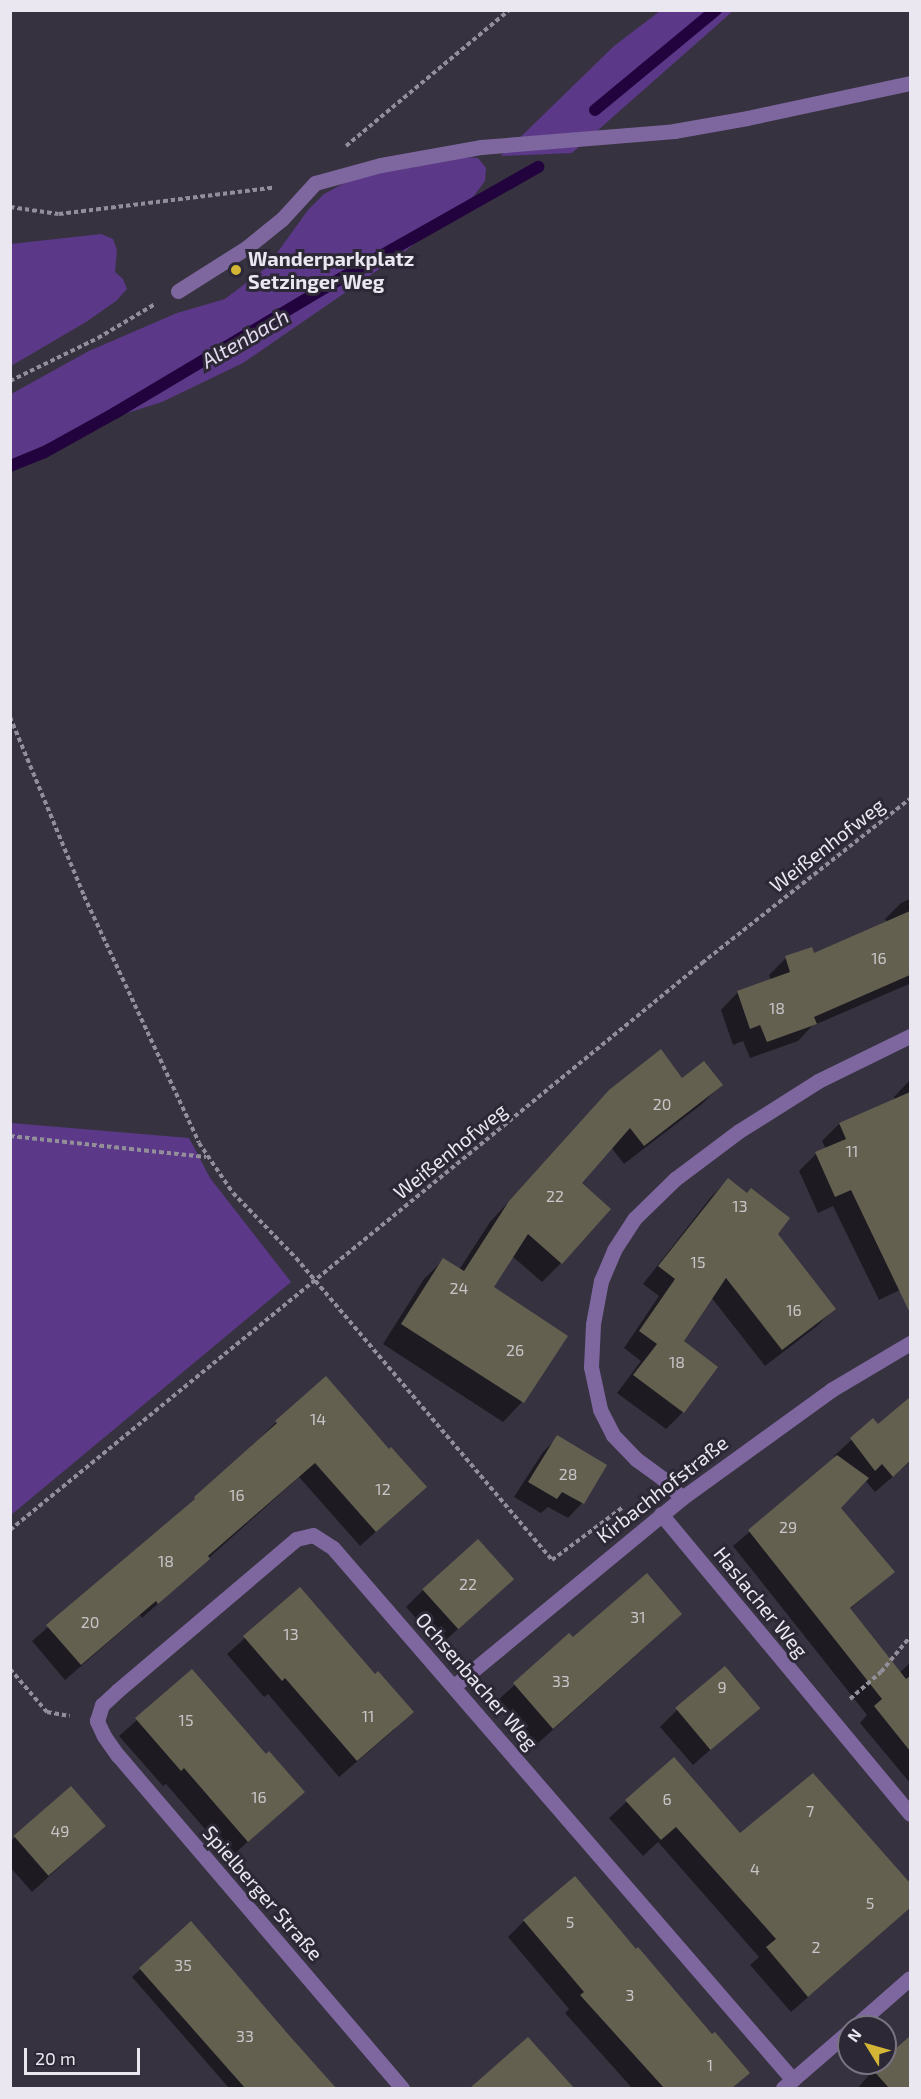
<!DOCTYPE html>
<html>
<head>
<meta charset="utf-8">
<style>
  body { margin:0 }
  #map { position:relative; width:921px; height:2099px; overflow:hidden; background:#373240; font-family:"Exo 2",sans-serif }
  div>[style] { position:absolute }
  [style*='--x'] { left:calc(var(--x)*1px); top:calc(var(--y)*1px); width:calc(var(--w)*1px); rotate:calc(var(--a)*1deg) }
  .green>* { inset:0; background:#5c3988 }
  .shadow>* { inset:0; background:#0007 }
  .stream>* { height:12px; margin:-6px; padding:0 6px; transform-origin:6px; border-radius:6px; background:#22033e }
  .building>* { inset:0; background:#636050; transform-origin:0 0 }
  .path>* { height:4px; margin-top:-2px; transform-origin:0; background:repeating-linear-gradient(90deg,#938f9a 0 4.5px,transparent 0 7.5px) }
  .minor>* { height:15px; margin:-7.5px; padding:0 7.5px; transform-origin:7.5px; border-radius:7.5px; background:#7d679e }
  .dots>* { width:16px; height:16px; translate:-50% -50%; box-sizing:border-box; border:3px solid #2d2835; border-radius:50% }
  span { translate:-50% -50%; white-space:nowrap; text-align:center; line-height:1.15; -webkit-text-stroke:6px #2d2835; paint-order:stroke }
  .number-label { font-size:16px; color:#c8c5c8 }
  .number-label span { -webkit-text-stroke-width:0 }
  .poi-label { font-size:20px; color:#eae7f0; font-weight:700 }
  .left { translate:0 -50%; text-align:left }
  .street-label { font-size:20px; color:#eae7f0 }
  .water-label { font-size:21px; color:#e2daf0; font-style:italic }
  .frame { position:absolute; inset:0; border:12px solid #eae7f0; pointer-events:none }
  .north { position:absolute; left:837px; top:2015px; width:60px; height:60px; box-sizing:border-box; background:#2d2835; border:2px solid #797480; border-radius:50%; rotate:307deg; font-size:16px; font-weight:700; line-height:24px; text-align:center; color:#eae7f0 }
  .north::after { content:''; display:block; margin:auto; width:21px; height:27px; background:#d3b635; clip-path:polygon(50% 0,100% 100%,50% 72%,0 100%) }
  .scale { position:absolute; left:24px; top:2048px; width:116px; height:27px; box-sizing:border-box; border:3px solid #eae7f0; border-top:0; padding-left:8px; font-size:18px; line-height:21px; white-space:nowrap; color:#eae7f0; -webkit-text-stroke:4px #2d2835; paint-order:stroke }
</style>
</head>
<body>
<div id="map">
  <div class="green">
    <i style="clip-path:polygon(660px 11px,733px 11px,572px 153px,501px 156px,614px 46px)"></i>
    <i style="clip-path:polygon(465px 157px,478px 158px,486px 168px,485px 181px,470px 201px,404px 252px,243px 363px,162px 402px,92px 424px,11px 460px,11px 394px,89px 351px,177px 313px,225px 299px,267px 267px,308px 210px,324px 194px,354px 178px)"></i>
    <i style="clip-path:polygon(101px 234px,113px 239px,117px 250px,115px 272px,123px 279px,127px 289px,116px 301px,86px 322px,11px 366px,11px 244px)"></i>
    <i style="clip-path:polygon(11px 1123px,189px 1138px,210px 1178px,291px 1282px,11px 1515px)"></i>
  </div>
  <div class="shadow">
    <i style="clip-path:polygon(910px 899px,909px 984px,812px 1026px,798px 1041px,750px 1058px,743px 1041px,733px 1045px,721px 1010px,738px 992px,771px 980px,769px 975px,786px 958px,814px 955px,887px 923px,885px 919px,901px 903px)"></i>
    <i style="clip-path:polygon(682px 1080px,721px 1085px,702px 1104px,624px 1164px,611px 1147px,579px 1183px,561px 1263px,542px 1282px,512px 1256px,492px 1287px,566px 1337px,522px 1402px,503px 1422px,383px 1344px,424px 1279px,443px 1260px,459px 1270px,490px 1222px,610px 1091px)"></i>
    <i style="clip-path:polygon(910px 1080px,910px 1151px,890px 1161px,910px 1207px,910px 1285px,879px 1300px,833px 1206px,818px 1213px,799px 1171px,816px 1154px,826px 1149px,822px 1141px,839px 1124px,895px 1100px,894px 1097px)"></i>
    <i style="clip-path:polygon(728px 1180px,776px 1234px,834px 1309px,817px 1326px,765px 1366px,711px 1297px,682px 1342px,683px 1412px,666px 1429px,617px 1393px,641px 1361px,624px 1348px,659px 1296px,643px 1284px,711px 1197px)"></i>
    <i style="clip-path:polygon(910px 1399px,910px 1462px,875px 1492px,865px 1480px,839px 1508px,893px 1572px,849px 1610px,899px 1673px,910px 1663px,910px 1783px,860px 1723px,867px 1715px,733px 1546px,836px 1458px,834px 1456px,873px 1420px,878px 1426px)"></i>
    <i style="clip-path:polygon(276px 1422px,409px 1502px,360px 1546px,299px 1477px,142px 1618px,140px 1615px,65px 1680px,32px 1641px,180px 1514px,262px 1439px,261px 1437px)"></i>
    <i style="clip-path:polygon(558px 1437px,605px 1466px,582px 1503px,568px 1518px,548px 1507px,541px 1513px,514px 1497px,543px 1452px)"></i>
    <i style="clip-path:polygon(300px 1589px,395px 1729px,339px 1777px,268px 1694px,264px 1697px,227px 1654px)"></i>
    <i style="clip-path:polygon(423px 1590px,495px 1596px,440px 1645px,406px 1607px)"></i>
    <i style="clip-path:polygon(663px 1631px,536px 1745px,497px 1701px,569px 1635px,572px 1640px)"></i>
    <i style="clip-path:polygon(192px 1671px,266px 1756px,302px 1792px,230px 1858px,166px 1784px,163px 1786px,119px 1736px)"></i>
    <i style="clip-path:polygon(758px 1708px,693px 1765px,660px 1727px,677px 1710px)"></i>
    <i style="clip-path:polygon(673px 1759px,740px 1835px,813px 1775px,910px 1885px,910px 1908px,791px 2012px,750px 1965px,759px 1957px,658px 1842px,643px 1856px,609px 1818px)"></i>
    <i style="clip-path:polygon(104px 1826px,32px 1892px,10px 1867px,10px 1842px,15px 1837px)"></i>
    <i style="clip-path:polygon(524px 1921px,636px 1951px,748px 2073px,732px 2088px,632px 2088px,565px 2013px,569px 2009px,508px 1937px)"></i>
    <i style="clip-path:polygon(191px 1923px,335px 2088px,229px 2088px,132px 1977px)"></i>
    <i style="clip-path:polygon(910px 2037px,910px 2088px,858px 2088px,873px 2070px,885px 2063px,885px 2060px)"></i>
    <i style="clip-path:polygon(528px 2039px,565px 2088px,473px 2088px)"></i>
  </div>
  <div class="stream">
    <i style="--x:595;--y:110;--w:157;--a:-39.6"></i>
    <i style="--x:10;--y:466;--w:35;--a:-22"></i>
    <i style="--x:43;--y:453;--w:82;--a:-29.1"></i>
    <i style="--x:115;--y:413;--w:254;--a:-30.8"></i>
    <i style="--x:333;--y:283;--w:236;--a:-29.5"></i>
  </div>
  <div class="building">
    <i style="clip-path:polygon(910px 911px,910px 975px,814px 1017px,817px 1024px,767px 1042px,760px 1025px,750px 1029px,737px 991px,790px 972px,785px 956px,812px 947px,814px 953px)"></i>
    <i style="clip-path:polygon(661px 1049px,682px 1078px,704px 1061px,723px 1085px,644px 1146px,630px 1128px,582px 1183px,611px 1209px,562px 1264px,528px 1234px,494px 1287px,568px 1336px,524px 1403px,401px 1324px,443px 1258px,464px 1271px,509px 1201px,609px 1090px)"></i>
    <i style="clip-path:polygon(910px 1092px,910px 1313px,851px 1190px,835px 1197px,815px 1152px,846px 1139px,839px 1123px)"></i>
    <i style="clip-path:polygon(728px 1178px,747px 1193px,751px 1188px,790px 1218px,778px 1234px,836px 1309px,782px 1350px,726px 1278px,684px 1341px,718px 1367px,684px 1413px,633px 1375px,657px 1344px,639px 1331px,675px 1279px,658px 1266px)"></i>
    <i style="clip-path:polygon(326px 1376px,389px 1449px,391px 1447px,427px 1487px,376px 1532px,315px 1463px,208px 1556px,210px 1559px,158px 1604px,156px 1601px,81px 1665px,46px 1625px,195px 1499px,194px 1497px,277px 1423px,275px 1421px)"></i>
    <i style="clip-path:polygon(910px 1397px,910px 1461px,893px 1477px,882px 1464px,875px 1471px,850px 1438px,873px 1418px,878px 1424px)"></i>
    <i style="clip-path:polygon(557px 1435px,607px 1465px,584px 1504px,562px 1492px,557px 1499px,528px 1482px)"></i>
    <i style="clip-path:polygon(837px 1455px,869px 1478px,841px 1508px,895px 1572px,850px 1608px,906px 1679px,910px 1676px,910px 1751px,874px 1706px,882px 1699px,748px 1530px)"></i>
    <i style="left:478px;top:1539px;width:54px;height:75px;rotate:48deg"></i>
    <i style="clip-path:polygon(647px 1573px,682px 1614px,553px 1729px,513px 1683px,569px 1633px,573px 1637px)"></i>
    <i style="clip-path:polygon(300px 1587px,375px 1674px,378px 1671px,414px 1712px,357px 1761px,285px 1678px,282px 1681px,243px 1636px)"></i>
    <i style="left:725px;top:1666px;width:55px;height:65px;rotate:50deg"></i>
    <i style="clip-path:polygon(192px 1669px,266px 1754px,269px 1751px,305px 1792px,248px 1842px,184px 1768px,181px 1771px,135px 1718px)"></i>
    <i style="clip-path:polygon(674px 1757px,740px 1833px,813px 1773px,910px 1883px,910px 1908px,808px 1997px,766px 1947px,776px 1939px,676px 1827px,661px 1840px,625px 1800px)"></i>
    <i style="left:71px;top:1786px;width:53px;height:76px;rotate:49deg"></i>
    <i style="clip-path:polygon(575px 1876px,636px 1949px,638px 1947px,712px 2034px,715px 2032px,750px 2073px,732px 2088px,664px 2088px,580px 1995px,584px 1992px,523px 1920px)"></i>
    <i style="clip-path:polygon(191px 1921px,288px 2034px,336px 2088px,245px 2088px,139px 1968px)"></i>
    <i style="clip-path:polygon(910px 2036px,910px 2088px,889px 2088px,872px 2069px,879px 2063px,885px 2063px,885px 2058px)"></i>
    <i style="clip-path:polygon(528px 2037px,574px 2088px,470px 2088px)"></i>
  </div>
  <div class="path">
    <i style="--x:346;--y:146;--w:212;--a:-39.8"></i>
    <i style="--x:10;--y:207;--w:49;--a:8.1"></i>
    <i style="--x:59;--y:214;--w:215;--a:-7"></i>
    <i style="--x:10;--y:381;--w:98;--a:-26"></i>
    <i style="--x:98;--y:338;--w:66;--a:-30.8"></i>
    <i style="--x:10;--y:717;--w:194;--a:67.5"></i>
    <i style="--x:84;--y:896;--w:272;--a:65"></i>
    <i style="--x:199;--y:1143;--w:60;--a:55.8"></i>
    <i style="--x:233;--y:1193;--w:91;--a:45.9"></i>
    <i style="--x:296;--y:1258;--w:396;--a:49.7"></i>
    <i style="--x:552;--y:1560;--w:89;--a:-36.7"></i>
    <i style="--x:10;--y:1136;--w:197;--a:6.1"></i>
    <i style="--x:10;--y:1530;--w:895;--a:-39.33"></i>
    <i style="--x:702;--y:963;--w:265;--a:-38.3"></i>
    <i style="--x:10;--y:1669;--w:57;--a:49.3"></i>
    <i style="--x:47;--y:1712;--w:23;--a:10"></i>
    <i style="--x:850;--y:1699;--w:41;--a:-41.1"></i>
    <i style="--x:881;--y:1672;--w:45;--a:-50.4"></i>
  </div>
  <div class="minor">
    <i style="--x:178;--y:291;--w:80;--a:-32.3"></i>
    <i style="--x:246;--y:248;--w:46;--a:-38.9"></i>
    <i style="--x:282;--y:219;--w:49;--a:-47.5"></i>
    <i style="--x:315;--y:183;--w:68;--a:-15.3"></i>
    <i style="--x:381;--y:165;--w:102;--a:-10.2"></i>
    <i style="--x:481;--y:147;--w:194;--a:-4.7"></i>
    <i style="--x:674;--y:131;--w:74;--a:-10.1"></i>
    <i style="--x:747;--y:118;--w:167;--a:-12.1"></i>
    <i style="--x:682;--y:1498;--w:28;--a:-135"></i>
    <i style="--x:662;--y:1478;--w:32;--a:-144"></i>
    <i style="--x:636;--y:1459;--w:33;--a:-134"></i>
    <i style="--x:613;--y:1435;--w:29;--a:-117"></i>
    <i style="--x:600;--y:1409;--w:43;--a:-102.1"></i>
    <i style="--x:591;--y:1367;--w:43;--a:-87.3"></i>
    <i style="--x:593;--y:1324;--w:44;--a:-79.5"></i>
    <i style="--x:601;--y:1281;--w:34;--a:-67"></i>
    <i style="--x:614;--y:1250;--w:38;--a:-57"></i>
    <i style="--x:635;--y:1218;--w:56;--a:-44.3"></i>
    <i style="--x:675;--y:1179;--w:80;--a:-36.9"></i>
    <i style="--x:739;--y:1131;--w:93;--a:-32.3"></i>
    <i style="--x:818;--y:1081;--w:102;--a:-26.1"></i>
    <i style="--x:661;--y:1514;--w:390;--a:50.3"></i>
    <i style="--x:454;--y:1686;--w:296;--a:-39.5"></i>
    <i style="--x:682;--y:1498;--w:184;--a:-35.9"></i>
    <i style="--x:831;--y:1390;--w:92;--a:-30.7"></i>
    <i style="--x:854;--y:2027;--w:74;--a:-41.2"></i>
    <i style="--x:402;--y:2088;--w:437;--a:-130.5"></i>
    <i style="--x:118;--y:1756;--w:24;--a:-125"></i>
    <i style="--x:104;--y:1736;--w:17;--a:-115"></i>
    <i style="--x:97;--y:1721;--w:17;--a:-73"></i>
    <i style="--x:102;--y:1705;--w:21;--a:-43"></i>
    <i style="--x:117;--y:1691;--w:235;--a:-40.3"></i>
    <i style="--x:296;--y:1539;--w:17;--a:-13"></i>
    <i style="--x:313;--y:1535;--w:24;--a:33"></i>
    <i style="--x:333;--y:1548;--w:703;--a:49.15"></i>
    <i style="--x:783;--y:2088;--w:87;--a:-40.8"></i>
  </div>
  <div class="dots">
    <i style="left:236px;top:270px;background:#d3b635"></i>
  </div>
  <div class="number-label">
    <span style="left:879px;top:958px">16</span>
    <span style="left:777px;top:1008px">18</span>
    <span style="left:662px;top:1104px">20</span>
    <span style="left:852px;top:1151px">11</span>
    <span style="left:555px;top:1196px">22</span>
    <span style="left:740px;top:1206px">13</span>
    <span style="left:698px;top:1262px">15</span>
    <span style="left:459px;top:1288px">24</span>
    <span style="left:794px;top:1310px">16</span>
    <span style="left:515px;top:1350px">26</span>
    <span style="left:677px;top:1362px">18</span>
    <span style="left:318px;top:1419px">14</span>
    <span style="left:568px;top:1474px">28</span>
    <span style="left:383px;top:1489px">12</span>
    <span style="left:237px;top:1495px">16</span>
    <span style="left:788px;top:1527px">29</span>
    <span style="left:166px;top:1561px">18</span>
    <span style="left:468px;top:1584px">22</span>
    <span style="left:638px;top:1617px">31</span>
    <span style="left:90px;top:1622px">20</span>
    <span style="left:291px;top:1634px">13</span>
    <span style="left:561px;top:1681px">33</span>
    <span style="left:722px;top:1687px">9</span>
    <span style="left:368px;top:1716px">11</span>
    <span style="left:186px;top:1720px">15</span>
    <span style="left:259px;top:1797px">16</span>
    <span style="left:667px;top:1799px">6</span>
    <span style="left:810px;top:1811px">7</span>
    <span style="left:60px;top:1831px">49</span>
    <span style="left:755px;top:1869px">4</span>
    <span style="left:870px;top:1903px">5</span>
    <span style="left:570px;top:1922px">5</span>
    <span style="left:816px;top:1947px">2</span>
    <span style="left:183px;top:1965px">35</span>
    <span style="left:630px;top:1995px">3</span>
    <span style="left:245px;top:2036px">33</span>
    <span style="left:710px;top:2065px">1</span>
  </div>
  <div class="poi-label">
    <span class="left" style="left:248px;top:270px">Wanderparkplatz<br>Setzinger Weg</span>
  </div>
  <div class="street-label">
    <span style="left:827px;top:845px;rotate:-38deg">Weißenhofweg</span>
    <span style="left:450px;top:1151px;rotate:-39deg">Weißenhofweg</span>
    <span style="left:662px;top:1489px;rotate:-38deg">Kirbachhofstraße</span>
    <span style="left:761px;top:1602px;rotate:51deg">Haslacher Weg</span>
    <span style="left:477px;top:1681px;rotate:49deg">Ochsenbacher Weg</span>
    <span style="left:263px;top:1893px;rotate:49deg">Spielberger Straße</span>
  </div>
  <div class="water-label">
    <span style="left:245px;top:338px;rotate:-30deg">Altenbach</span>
  </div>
  <div class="frame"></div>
  <div class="north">N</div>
  <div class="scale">20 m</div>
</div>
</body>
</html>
